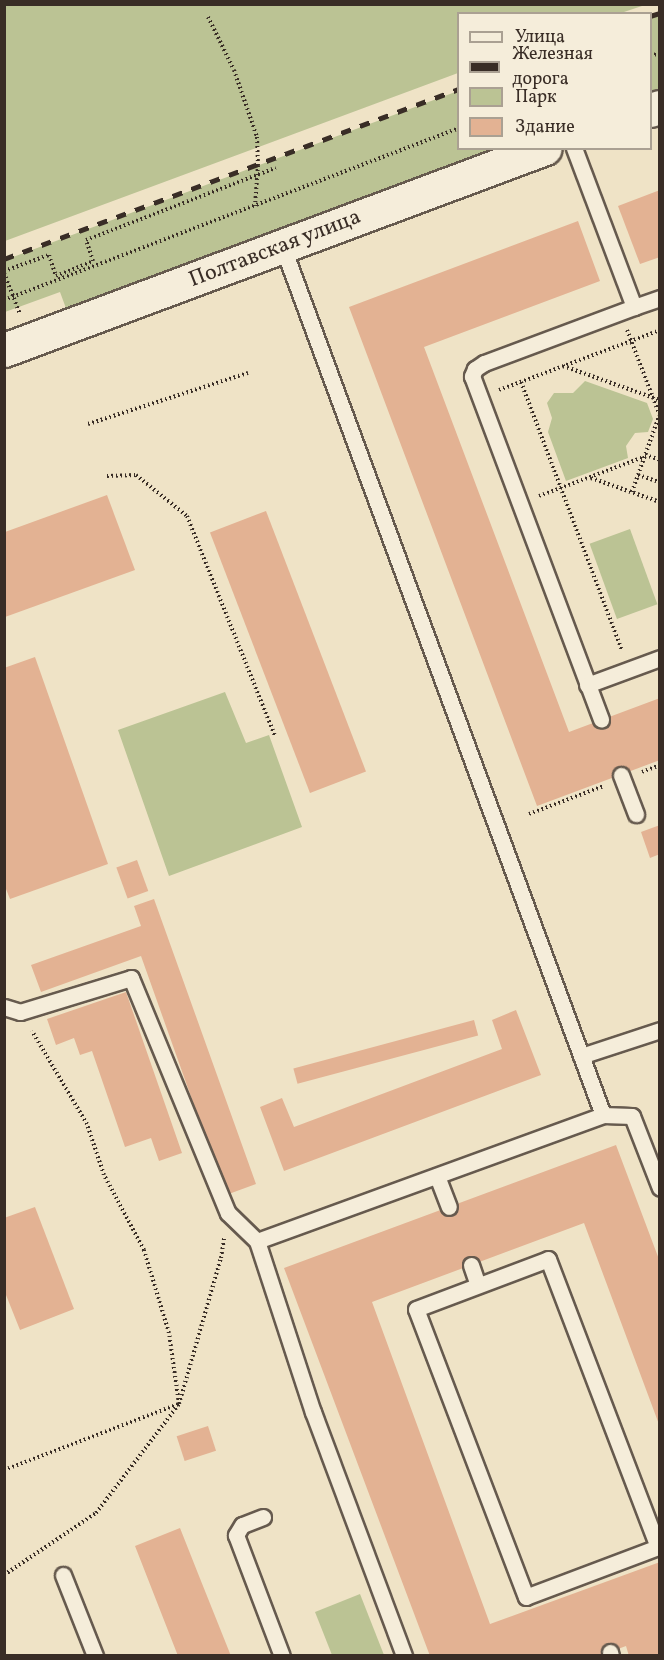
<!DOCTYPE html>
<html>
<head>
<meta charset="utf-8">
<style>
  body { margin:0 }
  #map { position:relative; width:664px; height:1660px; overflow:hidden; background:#efe3c6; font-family:Vollkorn,serif }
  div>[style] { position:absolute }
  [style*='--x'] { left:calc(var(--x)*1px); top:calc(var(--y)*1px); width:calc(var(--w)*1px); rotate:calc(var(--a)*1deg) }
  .green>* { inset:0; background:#bbc394; transform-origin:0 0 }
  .building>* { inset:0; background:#e3b293; transform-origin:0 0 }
  .path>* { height:4px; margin-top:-2px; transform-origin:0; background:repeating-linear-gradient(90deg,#392d26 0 1.5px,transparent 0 4.5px) }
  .roads { filter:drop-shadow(2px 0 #665a4e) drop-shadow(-2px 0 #665a4e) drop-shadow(0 2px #665a4e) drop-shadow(0 -2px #665a4e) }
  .service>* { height:15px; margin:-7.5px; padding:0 7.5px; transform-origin:7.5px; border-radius:7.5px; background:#f5edda }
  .tertiary>* { height:33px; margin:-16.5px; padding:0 16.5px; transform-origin:16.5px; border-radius:16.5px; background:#f5edda }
  .rail>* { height:4.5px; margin-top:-2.25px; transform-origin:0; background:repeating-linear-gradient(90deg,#392d26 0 10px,transparent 0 20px) }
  span { translate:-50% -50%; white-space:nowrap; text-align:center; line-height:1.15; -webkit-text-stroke:4.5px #f5edda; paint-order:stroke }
  .street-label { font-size:22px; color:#392d26 }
  .frame { position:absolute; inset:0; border:6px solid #392d26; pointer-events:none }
  .legend { position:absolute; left:457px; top:12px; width:195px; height:138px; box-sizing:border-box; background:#f5edda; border:2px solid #aaa092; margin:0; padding:8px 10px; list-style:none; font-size:18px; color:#392d26 }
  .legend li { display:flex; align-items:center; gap:12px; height:30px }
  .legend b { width:30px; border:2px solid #aaa092 }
</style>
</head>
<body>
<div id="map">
  <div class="green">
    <i style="clip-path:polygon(5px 4px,645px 4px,645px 5px,621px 13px,458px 14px,458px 73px,5px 241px)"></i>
    <i style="left:659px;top:16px;width:74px;height:9px;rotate:90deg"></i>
    <i style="clip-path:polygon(458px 91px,458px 148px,502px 149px,67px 311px,60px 292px,5px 312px,5px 260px)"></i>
    <i style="clip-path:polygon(585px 381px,647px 403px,653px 419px,648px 432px,635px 433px,626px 446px,628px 458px,566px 481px,548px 432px,552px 418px,547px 403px,554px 393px,573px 393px)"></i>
    <i style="left:630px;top:529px;width:80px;height:43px;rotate:70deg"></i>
    <i style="clip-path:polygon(225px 692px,246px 743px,269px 735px,302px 827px,169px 876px,118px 730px)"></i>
    <i style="clip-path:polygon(360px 1594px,384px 1655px,332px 1655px,315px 1612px)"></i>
  </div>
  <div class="building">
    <i style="clip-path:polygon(660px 190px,660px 257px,640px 264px,618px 206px)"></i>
    <i style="clip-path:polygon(578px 221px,600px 281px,424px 347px,569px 732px,660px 698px,660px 760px,537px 806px,349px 307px)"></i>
    <i style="clip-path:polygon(107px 495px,135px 570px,5px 617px,5px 532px)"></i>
    <i style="left:266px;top:511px;width:279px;height:60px;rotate:69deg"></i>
    <i style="clip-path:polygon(35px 657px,108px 864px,10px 899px,4px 884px,4px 668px)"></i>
    <i style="clip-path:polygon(660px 825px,660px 854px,650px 858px,641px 832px)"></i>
    <i style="left:137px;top:860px;width:33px;height:22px;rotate:70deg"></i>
    <i style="clip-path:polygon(154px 899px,256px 1184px,226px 1195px,141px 956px,41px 992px,31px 965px,141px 926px,134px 906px)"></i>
    <i style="clip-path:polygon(126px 992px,182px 1153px,159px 1161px,151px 1138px,125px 1147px,92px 1051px,80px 1055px,74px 1038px,56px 1045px,47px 1019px)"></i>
    <i style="clip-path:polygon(516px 1010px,541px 1075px,284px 1171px,260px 1107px,282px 1098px,294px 1127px,502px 1049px,492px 1020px)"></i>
    <i style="left:474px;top:1020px;width:16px;height:187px;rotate:75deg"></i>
    <i style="clip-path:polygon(616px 1145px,660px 1262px,660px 1427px,584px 1223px,372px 1302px,490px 1624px,660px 1562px,660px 1656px,629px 1656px,626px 1646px,599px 1656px,430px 1656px,284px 1268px)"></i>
    <i style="clip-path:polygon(35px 1207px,74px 1309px,20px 1330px,4px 1290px,4px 1218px)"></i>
    <i style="left:208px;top:1426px;width:26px;height:33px;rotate:72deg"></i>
    <i style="clip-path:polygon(180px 1528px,199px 1576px,231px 1656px,178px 1656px,135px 1546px)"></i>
  </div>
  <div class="path">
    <i style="--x:208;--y:17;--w:59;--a:63.9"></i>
    <i style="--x:234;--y:70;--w:71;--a:71.1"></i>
    <i style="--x:257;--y:137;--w:28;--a:88"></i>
    <i style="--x:258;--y:165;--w:41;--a:94.2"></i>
    <i style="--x:650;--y:56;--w:10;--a:-17"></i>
    <i style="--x:4;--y:271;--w:48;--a:-19.6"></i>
    <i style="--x:49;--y:255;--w:22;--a:72"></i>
    <i style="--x:56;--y:276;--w:40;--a:-22"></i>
    <i style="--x:93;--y:261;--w:22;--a:-108"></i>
    <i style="--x:86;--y:240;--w:203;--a:-20.8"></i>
    <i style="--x:4;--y:273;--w:44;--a:68.7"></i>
    <i style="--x:4;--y:300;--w:485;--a:-20.7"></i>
    <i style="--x:627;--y:330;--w:92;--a:69"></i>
    <i style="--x:563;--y:366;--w:103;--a:19.3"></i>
    <i style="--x:521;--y:382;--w:287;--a:69.4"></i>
    <i style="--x:499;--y:390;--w:172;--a:-20.4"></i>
    <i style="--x:88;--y:424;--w:168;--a:-17.7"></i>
    <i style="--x:645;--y:455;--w:16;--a:18"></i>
    <i style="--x:638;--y:475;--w:23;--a:18"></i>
    <i style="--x:107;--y:476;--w:29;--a:-2"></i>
    <i style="--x:136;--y:475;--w:65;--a:38.8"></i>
    <i style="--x:187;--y:516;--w:237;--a:68.2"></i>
    <i style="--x:591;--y:478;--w:73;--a:19.2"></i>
    <i style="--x:632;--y:492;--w:81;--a:-70.4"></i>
    <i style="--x:539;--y:496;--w:112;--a:-20.4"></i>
    <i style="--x:642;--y:772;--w:19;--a:-21"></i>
    <i style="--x:529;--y:814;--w:80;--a:-20.5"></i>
    <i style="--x:4;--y:1470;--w:187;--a:-20.7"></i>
    <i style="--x:179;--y:1404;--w:152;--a:-74"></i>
    <i style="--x:221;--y:1258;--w:20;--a:-81"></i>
    <i style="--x:4;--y:1575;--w:111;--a:-34"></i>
    <i style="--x:96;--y:1513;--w:137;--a:-52.7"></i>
    <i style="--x:179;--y:1404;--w:72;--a:-98"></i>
    <i style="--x:169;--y:1333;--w:87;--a:-106.8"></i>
    <i style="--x:144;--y:1250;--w:85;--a:-118.1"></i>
    <i style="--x:104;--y:1175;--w:54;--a:-108.4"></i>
    <i style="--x:87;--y:1124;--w:108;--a:-120.6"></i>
  </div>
  <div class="roads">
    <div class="service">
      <i style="--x:574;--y:148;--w:170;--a:69.3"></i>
      <i style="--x:634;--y:307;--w:160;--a:159.5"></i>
      <i style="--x:484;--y:363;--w:11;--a:146"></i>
      <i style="--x:475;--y:369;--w:8;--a:113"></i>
      <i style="--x:472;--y:376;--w:367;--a:69.4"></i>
      <i style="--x:634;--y:307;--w:28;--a:-19"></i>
      <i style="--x:587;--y:685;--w:78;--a:-20.3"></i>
      <i style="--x:621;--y:775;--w:42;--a:69"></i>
      <i style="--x:4;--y:1007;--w:17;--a:17"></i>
      <i style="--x:20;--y:1012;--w:116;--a:-17"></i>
      <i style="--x:131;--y:978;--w:254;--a:67.6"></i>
      <i style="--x:228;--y:1213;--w:40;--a:44"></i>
      <i style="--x:257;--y:1241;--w:368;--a:-20"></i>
      <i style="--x:603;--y:1115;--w:927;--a:-110.25"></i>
      <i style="--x:581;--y:1056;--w:83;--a:-18.2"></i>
      <i style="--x:603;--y:1115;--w:29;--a:2"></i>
      <i style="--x:632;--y:1116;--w:77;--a:68.7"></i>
      <i style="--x:437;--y:1176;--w:33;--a:69"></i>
      <i style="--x:257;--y:1241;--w:180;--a:71.9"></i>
      <i style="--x:313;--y:1412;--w:260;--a:69.5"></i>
      <i style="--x:548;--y:1259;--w:308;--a:69.1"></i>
      <i style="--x:658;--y:1547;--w:141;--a:159.3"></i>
      <i style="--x:526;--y:1597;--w:308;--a:-110.9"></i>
      <i style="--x:416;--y:1309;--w:141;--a:-20.7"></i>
      <i style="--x:471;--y:1265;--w:21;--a:71"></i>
      <i style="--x:263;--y:1517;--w:22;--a:159"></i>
      <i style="--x:242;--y:1525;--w:12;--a:121"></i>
      <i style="--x:236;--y:1535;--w:129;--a:69.2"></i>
      <i style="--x:63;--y:1575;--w:87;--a:68.4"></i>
      <i style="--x:610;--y:1652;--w:4;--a:76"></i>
    </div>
    <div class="tertiary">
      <i style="--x:650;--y:110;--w:10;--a:-17"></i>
      <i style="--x:4;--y:350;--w:577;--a:-20.47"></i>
    </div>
  </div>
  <div class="rail">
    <i style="--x:650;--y:16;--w:10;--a:-17"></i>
    <i style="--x:4;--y:259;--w:485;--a:-20.5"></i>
  </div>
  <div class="street-label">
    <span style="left:275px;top:249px;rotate:-21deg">Полтавская улица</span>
  </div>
  <div class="frame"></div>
  <ul class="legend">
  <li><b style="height:8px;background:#f5edda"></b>Улица</li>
  <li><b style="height:8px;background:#392d26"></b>Железная дорога</li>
  <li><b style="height:16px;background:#bbc394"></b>Парк</li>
  <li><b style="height:16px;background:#e3b293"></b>Здание</li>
  </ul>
</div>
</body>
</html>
